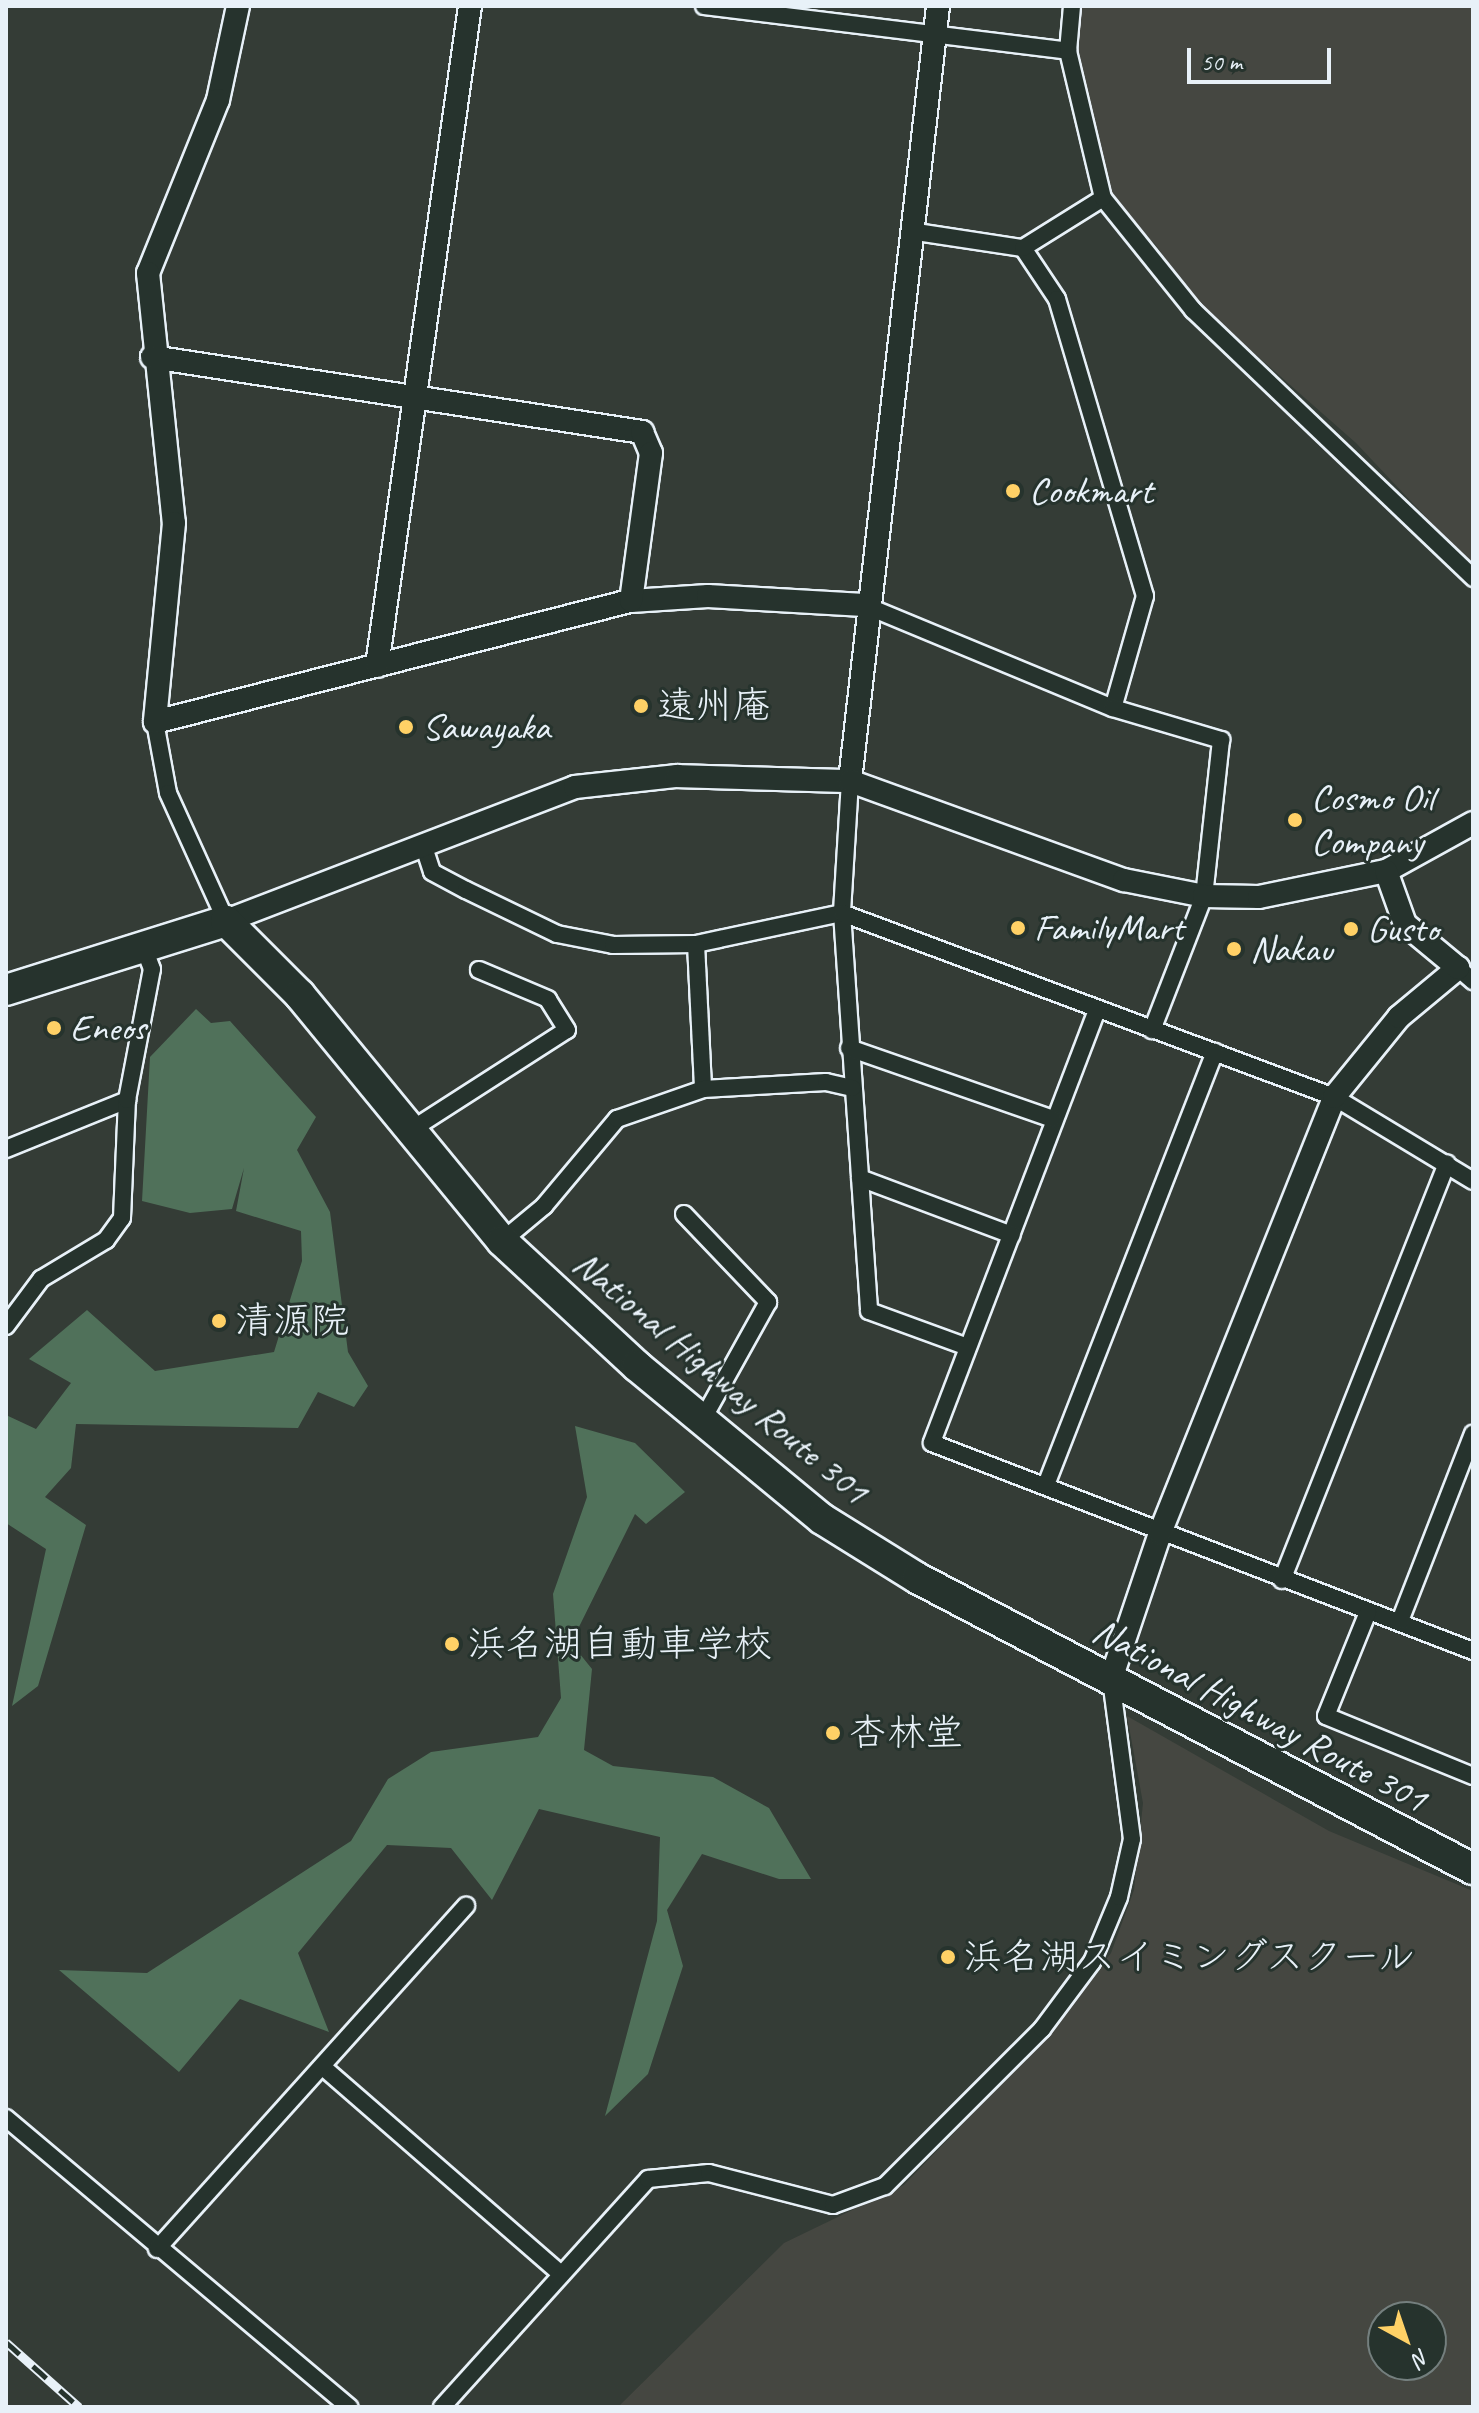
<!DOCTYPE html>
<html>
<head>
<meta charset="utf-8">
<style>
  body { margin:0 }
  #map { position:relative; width:1479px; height:2413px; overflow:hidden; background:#343c36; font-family:Caveat,"Klee One",sans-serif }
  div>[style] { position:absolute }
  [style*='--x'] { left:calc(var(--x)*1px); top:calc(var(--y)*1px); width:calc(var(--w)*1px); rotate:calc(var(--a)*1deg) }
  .built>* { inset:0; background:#454741 }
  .green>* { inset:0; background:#50715a }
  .roads { filter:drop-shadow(2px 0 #e8f1f8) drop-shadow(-2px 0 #e8f1f8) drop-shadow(0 2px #e8f1f8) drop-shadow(0 -2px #e8f1f8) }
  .street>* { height:16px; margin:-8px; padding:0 8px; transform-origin:8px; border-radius:8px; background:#26332d }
  .secondary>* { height:22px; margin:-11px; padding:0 11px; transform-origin:11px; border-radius:11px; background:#26332d }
  .highway>* { height:30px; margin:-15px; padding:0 15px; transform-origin:15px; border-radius:15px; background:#26332d }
  .rail>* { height:9px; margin-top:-4.5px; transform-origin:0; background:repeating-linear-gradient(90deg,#26332d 0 18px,#e8f1f8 0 36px); box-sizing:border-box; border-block:2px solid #e8f1f8 }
  .dots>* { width:22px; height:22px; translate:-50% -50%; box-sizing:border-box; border:4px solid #26332d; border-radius:50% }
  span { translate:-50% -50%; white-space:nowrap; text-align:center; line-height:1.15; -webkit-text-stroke:6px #26332d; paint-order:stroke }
  .poi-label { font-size:38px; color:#e8f1f8 }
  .left { translate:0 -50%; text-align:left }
  .street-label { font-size:38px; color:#e8f1f8 }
  .frame { position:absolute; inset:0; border:8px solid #e8f1f8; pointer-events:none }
  .north { position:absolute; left:1367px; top:2301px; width:80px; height:80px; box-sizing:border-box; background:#26332d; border:2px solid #747f7e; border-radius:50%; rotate:140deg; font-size:22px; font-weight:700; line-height:32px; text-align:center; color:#e8f1f8 }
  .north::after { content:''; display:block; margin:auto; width:28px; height:36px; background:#ffd166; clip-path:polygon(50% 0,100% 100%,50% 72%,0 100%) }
  .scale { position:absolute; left:1187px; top:48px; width:144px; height:36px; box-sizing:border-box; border:4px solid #e8f1f8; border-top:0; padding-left:10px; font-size:24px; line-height:28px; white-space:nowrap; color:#e8f1f8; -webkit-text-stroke:6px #26332d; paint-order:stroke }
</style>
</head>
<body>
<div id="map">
  <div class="built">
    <i style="clip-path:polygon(1078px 6px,1473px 6px,1473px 567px,1356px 443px,1196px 302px,1155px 244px,1114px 206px,1075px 40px)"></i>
    <i style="clip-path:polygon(evenodd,1127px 1716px,1329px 1831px,1473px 1891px,1473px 2407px,618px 2407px,784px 2243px,904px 2185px,1052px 2031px,1111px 1953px,1134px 1890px,1143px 1803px,1127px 1716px,1383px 2317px,1431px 2317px,1431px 2365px,1383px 2365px,1383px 2317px)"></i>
  </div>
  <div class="green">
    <i style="clip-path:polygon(196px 1009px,211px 1023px,230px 1021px,316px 1117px,297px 1150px,330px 1212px,348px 1352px,368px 1386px,354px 1407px,318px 1392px,298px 1428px,76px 1424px,71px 1468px,45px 1497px,86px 1525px,38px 1686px,12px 1706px,46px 1549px,6px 1523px,6px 1415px,36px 1429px,71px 1383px,29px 1359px,87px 1310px,155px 1371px,274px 1352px,302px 1261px,301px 1231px,236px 1211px,244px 1168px,232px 1209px,190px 1213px,142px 1201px,150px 1057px)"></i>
    <i style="clip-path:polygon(575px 1426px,635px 1443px,685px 1492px,646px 1524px,635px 1514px,571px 1643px,592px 1669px,584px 1750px,613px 1766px,713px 1777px,769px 1808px,811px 1879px,779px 1879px,702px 1854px,667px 1910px,683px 1966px,648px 2074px,605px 2116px,657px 1921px,660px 1837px,539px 1809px,492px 1900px,451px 1848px,387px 1845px,298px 1953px,329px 2032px,240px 1999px,179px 2072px,59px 1970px,147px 1973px,351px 1841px,388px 1779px,431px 1752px,538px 1737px,561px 1698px,553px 1594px,587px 1497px)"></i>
  </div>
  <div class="roads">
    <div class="street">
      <i style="--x:704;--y:6;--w:367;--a:7"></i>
      <i style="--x:1103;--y:198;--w:144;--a:51.2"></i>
      <i style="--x:1193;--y:310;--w:388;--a:43.7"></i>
      <i style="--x:910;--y:231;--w:114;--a:8.6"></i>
      <i style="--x:1023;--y:248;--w:61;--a:56.3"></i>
      <i style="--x:1057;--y:299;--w:310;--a:73.5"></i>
      <i style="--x:1145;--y:596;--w:116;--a:105.9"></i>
      <i style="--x:1023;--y:248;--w:94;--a:-32"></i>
      <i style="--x:1103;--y:198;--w:151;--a:-103.4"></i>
      <i style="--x:1068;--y:51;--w:45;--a:-84.9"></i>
      <i style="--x:864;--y:605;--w:269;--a:22.5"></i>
      <i style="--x:1113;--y:708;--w:113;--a:16.5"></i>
      <i style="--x:1221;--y:740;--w:157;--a:96.2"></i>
      <i style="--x:1204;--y:896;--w:144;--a:111.2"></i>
      <i style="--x:155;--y:722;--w:72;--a:79.6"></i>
      <i style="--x:168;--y:793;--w:141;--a:65.6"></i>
      <i style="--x:850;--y:781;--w:132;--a:93.5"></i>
      <i style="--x:842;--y:913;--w:399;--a:86.1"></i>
      <i style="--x:869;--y:1311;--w:105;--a:20"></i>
      <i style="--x:423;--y:844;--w:29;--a:72"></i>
      <i style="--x:432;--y:872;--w:38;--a:28"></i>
      <i style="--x:466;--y:890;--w:101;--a:25.8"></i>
      <i style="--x:557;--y:934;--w:57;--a:11.1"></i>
      <i style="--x:613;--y:945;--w:83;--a:-0.7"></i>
      <i style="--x:696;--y:944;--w:149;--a:-12"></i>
      <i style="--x:842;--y:913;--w:525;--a:20.5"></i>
      <i style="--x:1334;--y:1097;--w:162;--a:31.1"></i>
      <i style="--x:696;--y:944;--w:145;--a:87.2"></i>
      <i style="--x:1458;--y:968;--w:20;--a:41"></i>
      <i style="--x:1097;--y:1010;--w:463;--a:110.9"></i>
      <i style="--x:932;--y:1443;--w:580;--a:21.03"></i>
      <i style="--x:849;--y:1048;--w:216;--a:19.2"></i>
      <i style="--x:411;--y:1130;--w:185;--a:-32.7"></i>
      <i style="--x:567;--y:1030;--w:36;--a:-122"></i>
      <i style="--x:548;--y:999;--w:75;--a:-157.2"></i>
      <i style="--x:6;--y:1149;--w:131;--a:-22"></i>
      <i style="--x:860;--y:1178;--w:162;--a:20.6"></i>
      <i style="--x:684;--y:1214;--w:122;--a:46.3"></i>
      <i style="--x:768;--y:1302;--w:134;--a:119.1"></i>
      <i style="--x:502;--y:1241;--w:55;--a:-39.8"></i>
      <i style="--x:544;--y:1206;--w:114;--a:-50"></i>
      <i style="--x:617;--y:1119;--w:91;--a:-19.2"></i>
      <i style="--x:703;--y:1089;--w:123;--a:-3.3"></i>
      <i style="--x:826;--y:1082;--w:27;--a:13"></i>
      <i style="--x:6;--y:1326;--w:59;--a:-53.3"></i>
      <i style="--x:41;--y:1279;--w:76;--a:-31"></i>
      <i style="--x:106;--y:1240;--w:27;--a:-54"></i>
      <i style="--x:122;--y:1218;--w:118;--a:-87.6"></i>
      <i style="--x:127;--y:1100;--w:133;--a:-79.2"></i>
      <i style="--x:152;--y:969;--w:25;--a:-111"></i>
      <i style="--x:1046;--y:1485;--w:465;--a:-68.7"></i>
      <i style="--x:1282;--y:1580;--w:448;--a:-68.4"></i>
      <i style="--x:1368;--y:1612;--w:112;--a:112"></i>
      <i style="--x:1326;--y:1716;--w:159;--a:22.2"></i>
      <i style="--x:1400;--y:1621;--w:201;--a:-68.7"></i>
      <i style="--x:324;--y:2068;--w:314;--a:41"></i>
      <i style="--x:6;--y:2118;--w:449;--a:40.1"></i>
      <i style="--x:157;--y:2249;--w:462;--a:-48"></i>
      <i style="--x:442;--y:2407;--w:307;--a:-47.9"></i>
      <i style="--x:648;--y:2179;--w:61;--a:-5.6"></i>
      <i style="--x:709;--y:2173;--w:128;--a:14.5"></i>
      <i style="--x:833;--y:2205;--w:55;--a:-20.1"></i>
      <i style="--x:885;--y:2186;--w:222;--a:-45"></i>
      <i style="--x:1042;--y:2029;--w:84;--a:-53.3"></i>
      <i style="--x:1092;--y:1962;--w:70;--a:-67.4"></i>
      <i style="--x:1119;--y:1897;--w:59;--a:-77.4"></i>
      <i style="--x:1132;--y:1839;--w:161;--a:-97.5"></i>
    </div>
    <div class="secondary">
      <i style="--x:238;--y:6;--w:96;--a:102"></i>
      <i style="--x:218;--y:100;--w:187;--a:112"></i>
      <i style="--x:148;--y:273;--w:251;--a:84.1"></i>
      <i style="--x:174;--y:523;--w:200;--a:95.5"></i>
      <i style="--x:155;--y:722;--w:491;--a:-14.3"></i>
      <i style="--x:631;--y:601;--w:77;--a:-3.7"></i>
      <i style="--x:708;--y:596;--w:156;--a:3.3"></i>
      <i style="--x:152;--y:357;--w:496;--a:8.7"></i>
      <i style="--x:642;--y:432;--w:23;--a:67"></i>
      <i style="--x:651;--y:453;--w:149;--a:97.7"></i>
      <i style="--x:377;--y:666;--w:667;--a:-81.98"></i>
      <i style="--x:850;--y:781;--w:780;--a:-83.52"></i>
      <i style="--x:226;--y:921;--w:374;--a:-21"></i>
      <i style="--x:575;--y:787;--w:103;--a:-6.2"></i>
      <i style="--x:677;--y:776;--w:173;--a:1.7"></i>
      <i style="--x:850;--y:781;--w:291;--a:19.9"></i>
      <i style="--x:1124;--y:880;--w:82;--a:11.3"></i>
      <i style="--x:1204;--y:896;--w:55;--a:1"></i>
      <i style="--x:1259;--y:897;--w:130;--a:-11.6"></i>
      <i style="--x:1386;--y:871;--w:99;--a:-28.9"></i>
      <i style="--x:1111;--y:1679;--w:154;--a:-71.4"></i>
      <i style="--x:1160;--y:1533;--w:469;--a:-68.2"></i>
      <i style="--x:1334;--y:1097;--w:103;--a:-50.9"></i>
      <i style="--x:1399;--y:1017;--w:77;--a:-39.7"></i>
      <i style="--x:1458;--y:968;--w:69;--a:-140.3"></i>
      <i style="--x:1405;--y:924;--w:56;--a:-109.7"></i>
    </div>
    <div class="highway">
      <i style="--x:6;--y:990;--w:231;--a:-17.4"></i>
      <i style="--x:226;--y:921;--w:105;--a:45"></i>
      <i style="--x:300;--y:995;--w:318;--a:50.6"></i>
      <i style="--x:502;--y:1241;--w:184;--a:42.8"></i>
      <i style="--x:637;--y:1366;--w:240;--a:39.6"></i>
      <i style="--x:822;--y:1519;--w:112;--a:31.8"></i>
      <i style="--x:917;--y:1578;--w:628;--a:27.63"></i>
    </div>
  </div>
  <div class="rail">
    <i style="--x:6;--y:2342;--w:98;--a:41.7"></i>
  </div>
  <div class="dots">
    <i style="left:1013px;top:491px;background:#ffd166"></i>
    <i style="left:641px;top:706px;background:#ffd166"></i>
    <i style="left:406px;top:727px;background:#ffd166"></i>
    <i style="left:1295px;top:820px;background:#ffd166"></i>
    <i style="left:1018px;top:928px;background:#ffd166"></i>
    <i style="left:1351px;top:929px;background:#ffd166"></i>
    <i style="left:1234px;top:949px;background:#ffd166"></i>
    <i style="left:54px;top:1028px;background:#ffd166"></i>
    <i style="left:219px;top:1321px;background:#ffd166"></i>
    <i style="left:452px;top:1644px;background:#ffd166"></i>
    <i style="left:833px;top:1733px;background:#ffd166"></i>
    <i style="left:948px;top:1957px;background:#ffd166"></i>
  </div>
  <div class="poi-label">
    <span class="left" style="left:1029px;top:491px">Cookmart</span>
    <span class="left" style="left:657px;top:706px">遠州庵</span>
    <span class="left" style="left:422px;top:727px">Sawayaka</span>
    <span class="left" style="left:1311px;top:820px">Cosmo Oil<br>Company</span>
    <span class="left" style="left:1034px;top:928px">FamilyMart</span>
    <span class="left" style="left:1367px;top:929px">Gusto</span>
    <span class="left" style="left:1250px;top:949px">Nakau</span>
    <span class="left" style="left:70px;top:1028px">Eneos</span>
    <span class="left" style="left:235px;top:1321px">清源院</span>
    <span class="left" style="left:468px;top:1644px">浜名湖自動車学校</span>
    <span class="left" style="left:849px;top:1733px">杏林堂</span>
    <span class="left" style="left:964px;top:1957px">浜名湖スイミングスクール</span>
  </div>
  <div class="street-label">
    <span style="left:721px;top:1377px;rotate:40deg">National Highway Route 301</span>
    <span style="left:1260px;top:1715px;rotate:28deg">National Highway Route 301</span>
  </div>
  <div class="frame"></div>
  <div class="north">N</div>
  <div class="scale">50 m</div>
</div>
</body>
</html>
